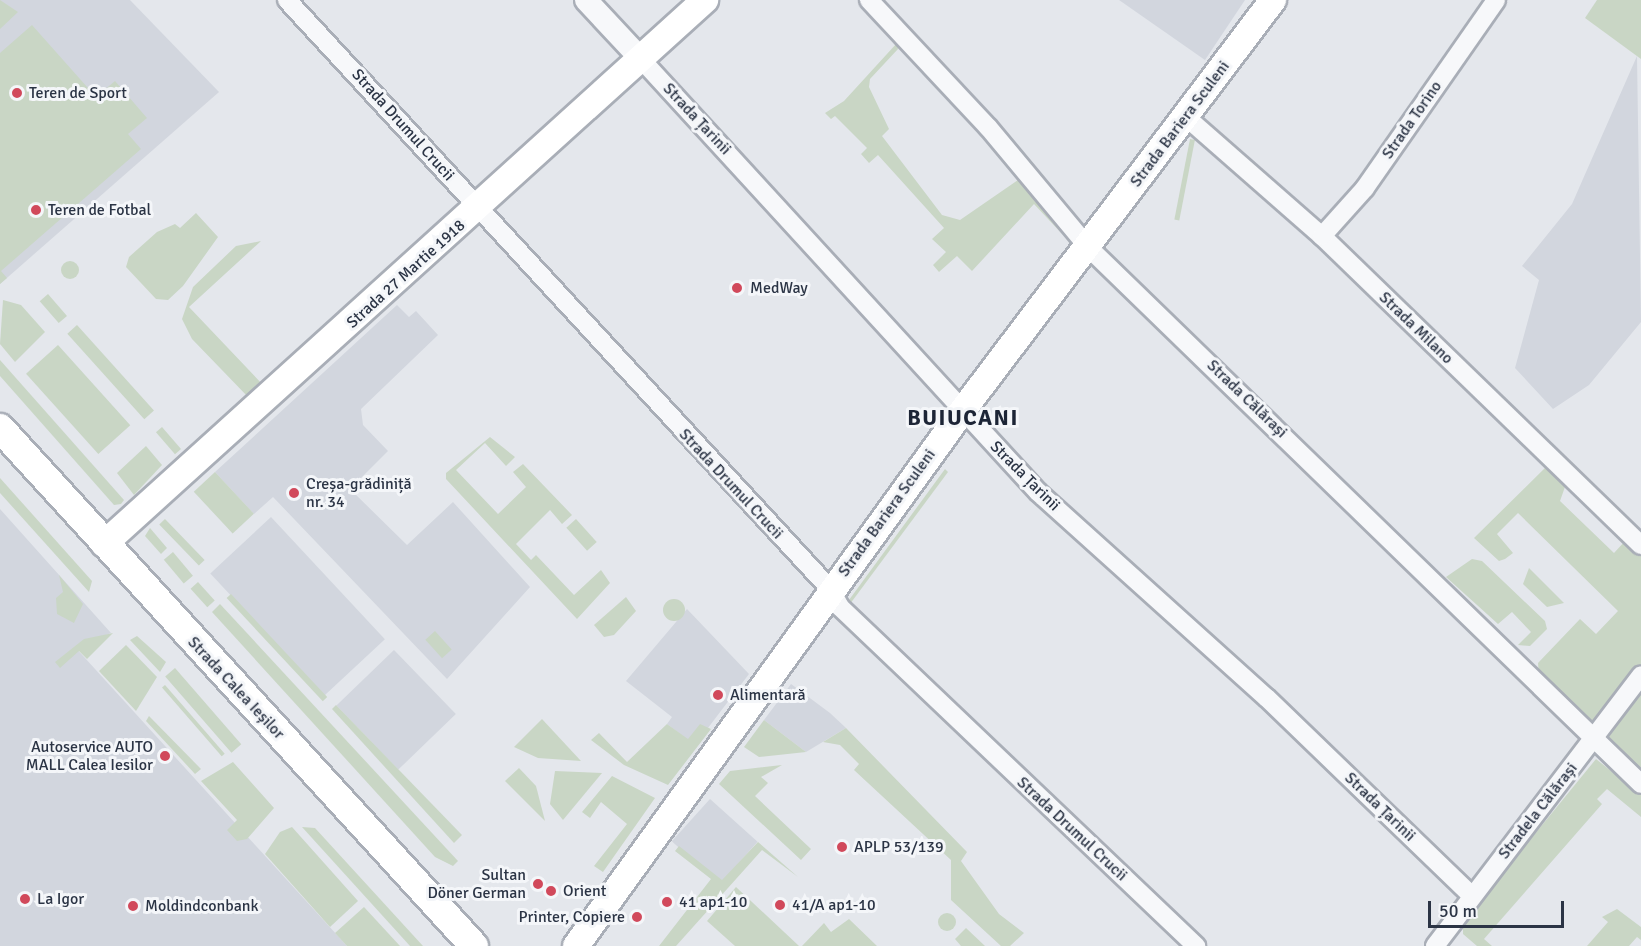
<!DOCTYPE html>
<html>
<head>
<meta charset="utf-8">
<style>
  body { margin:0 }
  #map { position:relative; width:1641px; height:946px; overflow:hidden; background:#e4e7ec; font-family:Signika,sans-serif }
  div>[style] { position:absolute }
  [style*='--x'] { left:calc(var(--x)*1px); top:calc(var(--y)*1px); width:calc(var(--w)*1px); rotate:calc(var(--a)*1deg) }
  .built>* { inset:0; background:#d2d6de; transform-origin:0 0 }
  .green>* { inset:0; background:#c9d6c5; transform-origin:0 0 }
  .round { border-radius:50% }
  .roads { filter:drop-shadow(2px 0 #a9aeb7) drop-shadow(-2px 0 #a9aeb7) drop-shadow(0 2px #a9aeb7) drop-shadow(0 -2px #a9aeb7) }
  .minor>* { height:18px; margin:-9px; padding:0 9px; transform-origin:9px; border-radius:9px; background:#f7f8fa }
  .tertiary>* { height:22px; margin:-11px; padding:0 11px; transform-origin:11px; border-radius:11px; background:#f7f8fa }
  .secondary>* { height:26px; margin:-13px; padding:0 13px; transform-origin:13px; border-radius:13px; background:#fff }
  .primary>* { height:28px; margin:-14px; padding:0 14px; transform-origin:14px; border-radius:14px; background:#fff }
  .dots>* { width:16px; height:16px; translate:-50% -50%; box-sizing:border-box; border:3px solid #f4f6f9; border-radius:50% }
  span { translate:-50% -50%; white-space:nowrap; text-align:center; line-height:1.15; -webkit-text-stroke:6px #f4f6f9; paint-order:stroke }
  .poi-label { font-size:16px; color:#2b3445 }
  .left { translate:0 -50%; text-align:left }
  .right { translate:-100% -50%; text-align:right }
  .street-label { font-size:16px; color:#2b3445 }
  .district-label { font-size:22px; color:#1d2536; font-weight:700; letter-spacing:1.5px }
  .scale { position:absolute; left:1428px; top:901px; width:136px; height:27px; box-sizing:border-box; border:3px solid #2b3445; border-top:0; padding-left:8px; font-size:18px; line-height:21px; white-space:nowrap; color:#2b3445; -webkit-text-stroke:4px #f4f6f9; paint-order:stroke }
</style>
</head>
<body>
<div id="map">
  <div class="built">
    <i style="clip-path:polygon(0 0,130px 0,219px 92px,0 284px)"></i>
    <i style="clip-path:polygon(1119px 0,1245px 0,1205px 60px)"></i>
    <i style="clip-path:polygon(1637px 56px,1641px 322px,1589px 385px,1553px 409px,1515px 368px,1539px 280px,1522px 266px,1572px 204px)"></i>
    <i style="clip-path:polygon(397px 305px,409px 317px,416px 311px,438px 335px,361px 409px,363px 425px,388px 451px,350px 489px,407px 545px,453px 502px,530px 587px,447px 679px,273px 497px,254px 514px,215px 472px)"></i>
    <i style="clip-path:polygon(0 509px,111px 633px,75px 647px,347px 946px,0 946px)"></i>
    <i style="left:271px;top:517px;width:167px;height:83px;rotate:47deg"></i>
    <i style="clip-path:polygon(687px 609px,749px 674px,695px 745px,667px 724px,672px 717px,626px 681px)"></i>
    <i style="left:394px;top:650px;width:89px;height:80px;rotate:46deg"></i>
    <i style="clip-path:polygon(791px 684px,830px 713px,846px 728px,806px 752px,764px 720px)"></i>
    <i style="left:710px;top:799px;width:64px;height:57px;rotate:42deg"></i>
  </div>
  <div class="green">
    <i style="clip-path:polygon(0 0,18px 12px,0 29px)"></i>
    <i style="clip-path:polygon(1597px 0,1641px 0,1641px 59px,1585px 18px)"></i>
    <i style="clip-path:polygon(32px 25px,96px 97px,115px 81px,147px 118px,128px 134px,141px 149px,1px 271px,7px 278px,0 284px,0 53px)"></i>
    <i style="clip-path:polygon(897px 43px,898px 49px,870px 79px,869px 87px,889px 129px,882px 136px,942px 215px,960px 220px,1018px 180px,1063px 235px,1034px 204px,972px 271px,957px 256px,939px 272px,933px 265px,946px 252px,932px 239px,944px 228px,878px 155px,869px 163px,861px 154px,867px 148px,835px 116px,831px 119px,825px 113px,844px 101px)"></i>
    <i style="left:1190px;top:139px;width:5px;height:82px;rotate:11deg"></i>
    <i style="clip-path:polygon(196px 213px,218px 237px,183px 286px,168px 300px,156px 299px,126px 267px,129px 257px,157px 232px,175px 224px,180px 228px)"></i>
    <i style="clip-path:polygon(261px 241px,189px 307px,263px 385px,249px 398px,192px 339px,182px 319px,193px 287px,236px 246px)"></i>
    <i class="round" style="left:61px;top:261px;width:18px;height:18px"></i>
    <i style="left:48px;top:294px;width:29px;height:11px;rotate:49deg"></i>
    <i style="clip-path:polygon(3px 300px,21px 305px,45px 332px,15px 362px,0 344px)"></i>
    <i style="left:77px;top:325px;width:115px;height:13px;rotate:48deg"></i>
    <i style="left:58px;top:345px;width:108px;height:43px;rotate:48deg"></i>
    <i style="clip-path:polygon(0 360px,124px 500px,121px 504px,114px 505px,0 376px)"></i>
    <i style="left:162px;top:427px;width:29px;height:8px;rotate:49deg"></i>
    <i style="clip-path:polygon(490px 437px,515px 457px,506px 466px,485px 443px,456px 470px,498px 514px,526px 487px,513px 472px,523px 464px,572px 515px,562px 524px,550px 510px,516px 544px,531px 560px,536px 555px,574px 595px,601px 570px,610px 583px,577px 619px,446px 479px,446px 473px)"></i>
    <i style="clip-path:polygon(146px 446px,162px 465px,134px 495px,117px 473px)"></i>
    <i style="clip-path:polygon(1547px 466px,1566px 484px,1560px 501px,1614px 553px,1626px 540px,1641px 554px,1641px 667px,1595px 722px,1585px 719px,1539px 675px,1538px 663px,1580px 619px,1596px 634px,1618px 611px,1518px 513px,1497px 534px,1513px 553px,1505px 559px,1499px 561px,1474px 538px)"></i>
    <i style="clip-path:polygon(945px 469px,948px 472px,850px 604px,849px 600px)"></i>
    <i style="left:215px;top:472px;width:57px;height:29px;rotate:47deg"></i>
    <i style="clip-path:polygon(0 478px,92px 581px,89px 592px,0 493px)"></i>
    <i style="left:165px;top:519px;width:57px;height:8px;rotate:46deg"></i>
    <i style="left:576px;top:519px;width:31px;height:13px;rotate:48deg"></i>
    <i style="clip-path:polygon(150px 528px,167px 548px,161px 554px,145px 536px)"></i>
    <i style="left:173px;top:552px;width:31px;height:12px;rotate:50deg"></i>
    <i style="clip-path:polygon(1472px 559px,1482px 561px,1545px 621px,1547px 629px,1530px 646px,1518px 645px,1531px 632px,1512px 612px,1498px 624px,1446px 577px)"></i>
    <i style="clip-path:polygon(1529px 568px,1564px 603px,1547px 607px,1523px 584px)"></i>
    <i style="clip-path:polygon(59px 575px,83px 604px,74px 623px,57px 614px,56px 598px,63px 592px)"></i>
    <i style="left:198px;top:582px;width:25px;height:10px;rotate:48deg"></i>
    <i style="left:231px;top:594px;width:141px;height:6px;rotate:47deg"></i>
    <i style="clip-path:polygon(626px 597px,636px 611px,614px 635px,604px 637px,594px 625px)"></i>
    <i class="round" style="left:663px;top:599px;width:22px;height:22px"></i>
    <i style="clip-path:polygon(220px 604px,458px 861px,453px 866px,435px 857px,212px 612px)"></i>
    <i style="left:435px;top:631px;width:25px;height:13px;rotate:48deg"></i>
    <i style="clip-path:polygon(113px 633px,87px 659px,79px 651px,60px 668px,55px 662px,84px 639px)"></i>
    <i style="clip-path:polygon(137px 636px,166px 662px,160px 672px,130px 640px)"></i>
    <i style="clip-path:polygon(126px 645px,157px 677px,136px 711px,99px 671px)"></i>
    <i style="left:175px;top:668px;width:101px;height:13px;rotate:49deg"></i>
    <i style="left:165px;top:685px;width:91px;height:4px;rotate:49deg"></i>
    <i style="clip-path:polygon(1641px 693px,1641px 771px,1606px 740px)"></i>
    <i style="clip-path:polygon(336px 705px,462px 835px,454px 843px,332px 709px)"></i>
    <i style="clip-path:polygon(149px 716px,201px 769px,195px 774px,146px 721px)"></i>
    <i style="clip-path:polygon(542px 719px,581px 761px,538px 758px,514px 747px)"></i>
    <i style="clip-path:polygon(764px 720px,806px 752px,759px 757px,744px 747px)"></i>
    <i style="clip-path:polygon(667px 724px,688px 739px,700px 724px,711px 729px,668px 785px,624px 765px,591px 740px,599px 733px,627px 762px)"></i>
    <i style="clip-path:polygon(846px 728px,967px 852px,961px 861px,999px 914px,1024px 933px,1010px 946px,1001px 946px,951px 900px,951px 860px,854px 770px,859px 764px,840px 745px,823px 742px)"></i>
    <i style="clip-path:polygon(1596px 759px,1641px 795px,1641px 817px,1607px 789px,1597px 799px,1602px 804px,1484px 939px,1492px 946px,1477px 946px,1463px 934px,1463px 922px)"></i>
    <i style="clip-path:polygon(233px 762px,274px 808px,247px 839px,237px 841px,227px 830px,237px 820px,201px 781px)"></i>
    <i style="clip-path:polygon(782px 765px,761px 777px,768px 783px,755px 796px,811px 849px,801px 860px,719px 784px,730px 771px)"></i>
    <i style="clip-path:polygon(519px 768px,536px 786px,545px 821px,505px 781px)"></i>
    <i style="clip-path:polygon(555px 771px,602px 773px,563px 820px,550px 804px)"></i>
    <i style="clip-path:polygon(612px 776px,655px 798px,603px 872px,594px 866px,627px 824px,601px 802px,590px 818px,582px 812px)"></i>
    <i style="clip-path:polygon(292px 827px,358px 901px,330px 927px,265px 854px,280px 832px)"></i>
    <i style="clip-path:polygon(302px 827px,315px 828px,423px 946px,410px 946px)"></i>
    <i style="clip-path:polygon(758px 842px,798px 877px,762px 850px,676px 946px,659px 946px,711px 879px,675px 851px,679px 846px,722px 880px)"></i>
    <i style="clip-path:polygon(736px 887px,799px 946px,735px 946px,707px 921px)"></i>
    <i style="clip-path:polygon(364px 907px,400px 946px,347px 946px,335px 933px)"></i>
    <i style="clip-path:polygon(1617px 909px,1641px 927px,1641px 940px,1637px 937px,1629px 946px,1587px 946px,1608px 922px,1602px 917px)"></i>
    <i class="round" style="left:938px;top:913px;width:18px;height:18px"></i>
    <i style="clip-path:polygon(849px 919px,877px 946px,802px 946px,824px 923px,831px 932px)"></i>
    <i style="clip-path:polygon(966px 928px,985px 946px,961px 946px,955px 939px)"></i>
  </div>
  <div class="roads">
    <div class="minor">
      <i style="--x:287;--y:0;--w:803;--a:47.32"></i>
      <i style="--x:831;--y:590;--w:19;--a:62"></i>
      <i style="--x:840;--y:607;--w:492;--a:43.6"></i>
      <i style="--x:869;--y:0;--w:174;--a:46.9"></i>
      <i style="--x:988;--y:127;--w:155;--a:50.2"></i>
      <i style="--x:1087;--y:246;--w:772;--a:44.16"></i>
      <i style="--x:640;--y:58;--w:589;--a:47.48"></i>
      <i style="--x:1038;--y:492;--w:308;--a:42"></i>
      <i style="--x:1267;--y:698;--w:284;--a:44"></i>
      <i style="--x:1186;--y:117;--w:181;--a:41.2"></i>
      <i style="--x:1322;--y:236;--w:444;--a:44.1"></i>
      <i style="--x:1322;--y:236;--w:64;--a:-48.1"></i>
      <i style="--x:1365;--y:188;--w:229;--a:-55.1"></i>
      <i style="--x:1435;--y:946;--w:340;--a:-52.7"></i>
    </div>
    <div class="tertiary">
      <i style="--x:586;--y:0;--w:79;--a:47"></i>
    </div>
    <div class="secondary">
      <i style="--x:104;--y:544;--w:811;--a:-42.15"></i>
      <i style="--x:576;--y:946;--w:661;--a:-54.17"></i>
      <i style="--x:963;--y:410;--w:514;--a:-52.91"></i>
    </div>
    <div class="primary">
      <i style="--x:0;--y:428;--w:702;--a:47.54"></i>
    </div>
  </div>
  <div class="dots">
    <i style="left:17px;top:93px;background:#d1495b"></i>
    <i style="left:36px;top:210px;background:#d1495b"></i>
    <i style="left:737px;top:288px;background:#d1495b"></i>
    <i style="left:294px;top:493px;background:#d1495b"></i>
    <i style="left:718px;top:695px;background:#d1495b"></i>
    <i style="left:165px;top:756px;background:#d1495b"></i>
    <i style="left:842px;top:847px;background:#d1495b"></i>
    <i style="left:538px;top:884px;background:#d1495b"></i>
    <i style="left:551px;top:891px;background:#d1495b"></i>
    <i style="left:25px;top:899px;background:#d1495b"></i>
    <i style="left:667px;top:902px;background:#d1495b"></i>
    <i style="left:780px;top:905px;background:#d1495b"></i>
    <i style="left:133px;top:906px;background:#d1495b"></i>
    <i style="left:637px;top:917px;background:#d1495b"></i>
  </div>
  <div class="poi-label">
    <span class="left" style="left:29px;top:93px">Teren de Sport</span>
    <span class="left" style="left:48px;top:210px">Teren de Fotbal</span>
    <span class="left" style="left:750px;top:288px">MedWay</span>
    <span class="left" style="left:306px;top:493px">Creșa-grădiniță<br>nr. 34</span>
    <span class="left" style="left:730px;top:695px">Alimentară</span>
    <span class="right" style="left:153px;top:756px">Autoservice AUTO<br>MALL Calea Iesilor</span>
    <span class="left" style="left:854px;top:847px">APLP 53/139</span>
    <span class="right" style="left:526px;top:884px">Sultan<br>Döner German</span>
    <span class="left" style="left:563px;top:891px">Orient</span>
    <span class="left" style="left:37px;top:899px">La Igor</span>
    <span class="left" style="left:679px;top:902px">41 ap1-10</span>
    <span class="left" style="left:792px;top:905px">41/A ap1-10</span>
    <span class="left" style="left:145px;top:906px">Moldindconbank</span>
    <span class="right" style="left:625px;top:917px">Printer, Copiere</span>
  </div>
  <div class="street-label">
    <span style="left:697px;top:119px;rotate:47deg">Strada Țarinii</span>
    <span style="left:1412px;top:120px;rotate:-55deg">Strada Torino</span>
    <span style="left:1180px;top:124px;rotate:-53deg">Strada Bariera Sculeni</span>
    <span style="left:403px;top:125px;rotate:48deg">Strada Drumul Crucii</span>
    <span style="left:406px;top:274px;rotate:-42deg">Strada 27 Martie 1918</span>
    <span style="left:1416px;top:328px;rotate:44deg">Strada Milano</span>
    <span style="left:1247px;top:399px;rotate:44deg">Strada Călărași</span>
    <span style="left:1025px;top:476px;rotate:45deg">Strada Țarinii</span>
    <span style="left:731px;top:484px;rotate:47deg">Strada Drumul Crucii</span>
    <span style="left:887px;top:513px;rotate:-54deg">Strada Bariera Sculeni</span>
    <span style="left:236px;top:688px;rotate:47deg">Strada Calea Ieșilor</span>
    <span style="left:1380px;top:807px;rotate:44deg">Strada Țarinii</span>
    <span style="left:1538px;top:811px;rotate:-52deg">Stradela Călărași</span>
    <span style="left:1072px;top:829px;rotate:43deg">Strada Drumul Crucii</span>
  </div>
  <div class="district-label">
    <span style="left:963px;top:418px">BUIUCANI</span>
  </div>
  <div class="scale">50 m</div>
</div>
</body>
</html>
